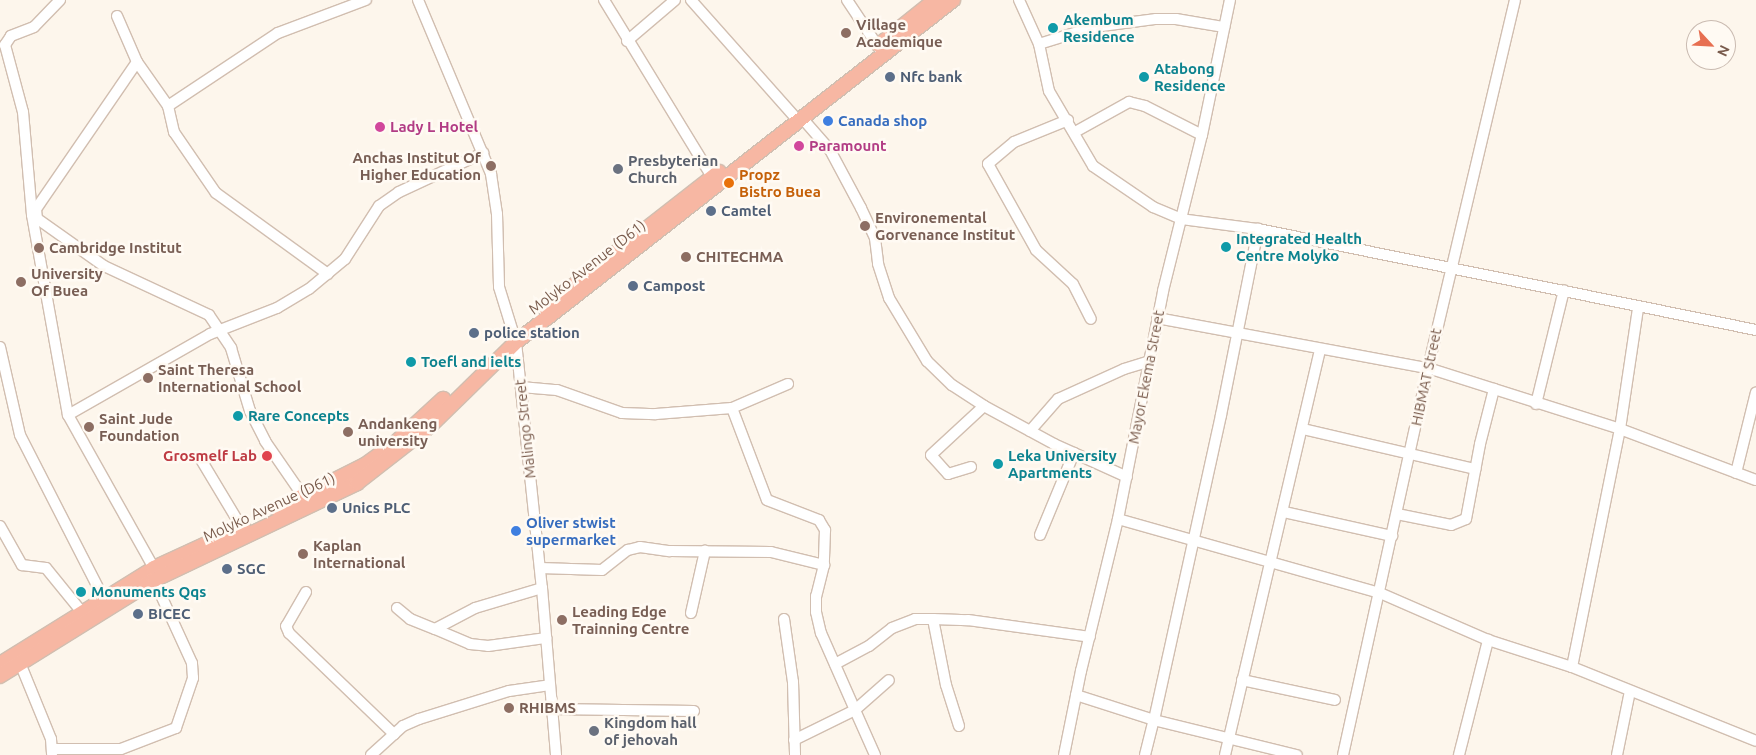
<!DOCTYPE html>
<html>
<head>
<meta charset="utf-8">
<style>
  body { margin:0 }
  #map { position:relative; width:1756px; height:755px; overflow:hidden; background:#fdf6ec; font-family:Ubuntu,sans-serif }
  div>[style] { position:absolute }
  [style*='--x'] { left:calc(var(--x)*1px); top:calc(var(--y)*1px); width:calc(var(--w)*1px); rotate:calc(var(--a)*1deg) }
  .roads { filter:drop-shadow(1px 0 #d1beb0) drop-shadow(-1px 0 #d1beb0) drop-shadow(0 1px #d1beb0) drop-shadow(0 -1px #d1beb0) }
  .minor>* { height:10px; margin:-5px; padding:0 5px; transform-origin:5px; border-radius:5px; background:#fff }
  .highway>* { height:14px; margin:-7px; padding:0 7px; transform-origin:7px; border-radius:7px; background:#f7b7a3 }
  .dots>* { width:14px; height:14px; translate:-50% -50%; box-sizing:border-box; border:2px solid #fffaf3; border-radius:50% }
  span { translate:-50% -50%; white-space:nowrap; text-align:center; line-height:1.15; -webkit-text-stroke:5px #fffaf3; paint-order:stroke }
  .culture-label { font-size:15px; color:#0d838f; font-weight:700 }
  .left { translate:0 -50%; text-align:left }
  .education-label { font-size:15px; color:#785e54; font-weight:700 }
  .right { translate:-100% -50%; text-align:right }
  .service-label { font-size:15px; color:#4e5e75; font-weight:700 }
  .shop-label { font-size:15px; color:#366cbe; font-weight:700 }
  .hotel-label { font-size:15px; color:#b23c85; font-weight:700 }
  .worship-label { font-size:15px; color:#5b616d; font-weight:700 }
  .food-label { font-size:15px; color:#c56008; font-weight:700 }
  .street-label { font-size:15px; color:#7a5c4d }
  .health-label { font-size:15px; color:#be3a42; font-weight:700 }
  .north { position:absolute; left:1686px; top:20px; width:50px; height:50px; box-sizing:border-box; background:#fffaf3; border:1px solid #cabbb1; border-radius:50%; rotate:115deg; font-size:14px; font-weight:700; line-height:20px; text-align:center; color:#7a5c4d }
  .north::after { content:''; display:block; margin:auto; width:18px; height:22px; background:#e76f51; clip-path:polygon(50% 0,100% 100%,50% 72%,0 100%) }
</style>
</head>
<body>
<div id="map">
  <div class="roads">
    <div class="minor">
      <i style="--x:60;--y:0;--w:37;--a:134"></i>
      <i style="--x:34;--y:27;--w:25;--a:159"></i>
      <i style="--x:11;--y:36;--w:11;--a:124"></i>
      <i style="--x:5;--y:45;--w:69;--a:75"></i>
      <i style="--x:23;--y:112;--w:103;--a:85"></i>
      <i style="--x:32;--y:215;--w:203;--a:79.8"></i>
      <i style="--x:68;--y:415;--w:176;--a:60.7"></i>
      <i style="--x:418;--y:0;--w:189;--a:67.2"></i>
      <i style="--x:491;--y:174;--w:40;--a:81.5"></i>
      <i style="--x:497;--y:214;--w:73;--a:88.4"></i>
      <i style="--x:499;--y:287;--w:58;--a:72.8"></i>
      <i style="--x:516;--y:342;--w:247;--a:84"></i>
      <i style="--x:542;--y:588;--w:168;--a:85.2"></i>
      <i style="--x:604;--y:0;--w:207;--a:58.6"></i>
      <i style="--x:691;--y:0;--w:154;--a:48.4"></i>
      <i style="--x:847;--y:0;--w:61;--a:56.3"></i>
      <i style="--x:1019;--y:0;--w:48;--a:65.6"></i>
      <i style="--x:1039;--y:44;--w:48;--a:78"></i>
      <i style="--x:1049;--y:91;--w:87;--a:59.6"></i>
      <i style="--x:1093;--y:166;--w:73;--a:34.3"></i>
      <i style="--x:1153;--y:207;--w:30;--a:23"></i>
      <i style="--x:1181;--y:219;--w:78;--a:7.4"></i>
      <i style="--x:1258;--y:229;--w:508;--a:11.46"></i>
      <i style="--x:117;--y:16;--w:50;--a:66.5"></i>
      <i style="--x:137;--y:62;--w:54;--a:54.8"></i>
      <i style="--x:168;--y:106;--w:27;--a:77"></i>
      <i style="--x:174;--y:132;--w:74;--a:55.5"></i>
      <i style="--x:216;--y:193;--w:138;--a:35.9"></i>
      <i style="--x:627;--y:41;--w:63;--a:-40.5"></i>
      <i style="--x:1039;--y:44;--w:58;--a:-17.2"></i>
      <i style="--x:1094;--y:27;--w:63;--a:-7.4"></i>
      <i style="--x:1156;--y:19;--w:20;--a:0"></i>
      <i style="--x:1176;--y:19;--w:49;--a:9.5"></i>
      <i style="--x:168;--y:106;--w:132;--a:-33.6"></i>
      <i style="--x:278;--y:33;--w:94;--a:-20.6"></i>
      <i style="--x:802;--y:118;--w:43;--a:48.8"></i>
      <i style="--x:830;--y:150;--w:66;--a:61.9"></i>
      <i style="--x:861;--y:208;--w:33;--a:65"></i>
      <i style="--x:875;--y:238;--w:26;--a:83"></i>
      <i style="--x:878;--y:264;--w:36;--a:72"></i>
      <i style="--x:889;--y:298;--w:74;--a:58.9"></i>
      <i style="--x:927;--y:361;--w:35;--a:44"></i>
      <i style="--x:952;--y:385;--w:38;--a:33"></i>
      <i style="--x:984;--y:406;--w:80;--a:28.5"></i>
      <i style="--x:1054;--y:444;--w:80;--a:24.3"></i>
      <i style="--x:1068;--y:120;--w:58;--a:157.8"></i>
      <i style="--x:1014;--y:142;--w:34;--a:140"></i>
      <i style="--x:988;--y:164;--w:98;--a:60.8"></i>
      <i style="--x:1036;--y:250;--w:50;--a:42.6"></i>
      <i style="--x:1073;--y:284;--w:39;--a:63"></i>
      <i style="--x:1075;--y:132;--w:62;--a:-29.1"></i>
      <i style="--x:1129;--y:102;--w:16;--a:14"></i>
      <i style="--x:1145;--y:106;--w:64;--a:27"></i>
      <i style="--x:32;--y:215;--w:88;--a:35.3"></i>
      <i style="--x:104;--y:266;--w:116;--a:25"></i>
      <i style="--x:209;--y:315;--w:40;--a:56"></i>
      <i style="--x:231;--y:348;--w:66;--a:73.2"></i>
      <i style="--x:250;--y:411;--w:34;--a:63"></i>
      <i style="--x:265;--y:441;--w:67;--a:55.4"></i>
      <i style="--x:37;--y:219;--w:10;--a:-96"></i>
      <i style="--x:36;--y:209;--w:178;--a:-55.5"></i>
      <i style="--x:1157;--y:318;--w:276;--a:10.5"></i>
      <i style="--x:1428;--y:368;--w:201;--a:17.6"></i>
      <i style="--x:1620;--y:429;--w:145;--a:20.6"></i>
      <i style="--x:0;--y:347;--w:90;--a:77.2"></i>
      <i style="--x:20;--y:435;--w:189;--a:62.9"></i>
      <i style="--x:521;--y:387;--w:36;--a:5"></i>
      <i style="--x:557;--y:390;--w:69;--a:19.5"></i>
      <i style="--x:622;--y:413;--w:34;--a:2"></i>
      <i style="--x:656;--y:414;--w:76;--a:-4.5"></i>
      <i style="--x:732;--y:408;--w:61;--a:-23.2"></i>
      <i style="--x:1536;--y:404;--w:117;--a:-76.2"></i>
      <i style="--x:732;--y:408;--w:98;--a:69.2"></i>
      <i style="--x:767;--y:500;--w:56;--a:21"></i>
      <i style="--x:819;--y:520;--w:12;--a:59"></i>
      <i style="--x:825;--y:530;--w:35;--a:92"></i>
      <i style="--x:68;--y:415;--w:163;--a:-29.7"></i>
      <i style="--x:210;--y:334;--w:72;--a:-21.2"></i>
      <i style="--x:277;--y:308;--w:37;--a:-31"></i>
      <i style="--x:309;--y:289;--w:47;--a:-39.8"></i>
      <i style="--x:345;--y:259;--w:63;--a:-57.3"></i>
      <i style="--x:379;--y:206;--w:24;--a:-35"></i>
      <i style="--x:399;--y:192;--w:93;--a:-24.9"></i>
      <i style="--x:1303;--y:429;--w:177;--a:13.1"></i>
      <i style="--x:1030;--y:431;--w:43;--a:-48.8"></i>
      <i style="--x:1058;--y:399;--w:72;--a:-24.4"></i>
      <i style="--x:1124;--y:369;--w:27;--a:-17"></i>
      <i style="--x:200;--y:458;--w:82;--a:59"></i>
      <i style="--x:971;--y:467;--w:24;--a:163"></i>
      <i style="--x:948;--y:474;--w:25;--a:-132"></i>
      <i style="--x:931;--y:455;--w:72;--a:-42.8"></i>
      <i style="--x:1736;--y:473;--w:83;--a:-76.1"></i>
      <i style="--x:1284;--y:512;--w:111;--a:12.5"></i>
      <i style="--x:1397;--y:514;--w:55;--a:11.5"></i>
      <i style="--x:1451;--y:525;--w:16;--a:-22"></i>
      <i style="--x:1466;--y:519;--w:76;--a:-79.4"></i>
      <i style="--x:1480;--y:444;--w:57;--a:-75.7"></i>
      <i style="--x:1118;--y:519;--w:272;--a:15.8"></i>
      <i style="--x:1380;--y:593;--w:118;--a:23.5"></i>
      <i style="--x:1488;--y:640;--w:88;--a:17.8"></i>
      <i style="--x:1572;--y:667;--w:198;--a:21.9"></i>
      <i style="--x:0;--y:526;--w:45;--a:60.6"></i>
      <i style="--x:22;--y:565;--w:24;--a:7"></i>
      <i style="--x:46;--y:568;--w:55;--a:50.9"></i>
      <i style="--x:1040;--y:535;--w:89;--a:-67.5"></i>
      <i style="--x:540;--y:568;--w:62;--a:1.8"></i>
      <i style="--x:602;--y:570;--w:33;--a:-38"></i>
      <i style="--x:628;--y:550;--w:12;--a:-14"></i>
      <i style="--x:640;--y:547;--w:30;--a:8"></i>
      <i style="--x:670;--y:551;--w:101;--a:0.6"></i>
      <i style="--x:771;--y:552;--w:55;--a:13.8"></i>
      <i style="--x:824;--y:565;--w:32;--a:104"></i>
      <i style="--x:816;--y:596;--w:16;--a:90"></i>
      <i style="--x:816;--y:612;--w:22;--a:77"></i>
      <i style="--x:821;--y:633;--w:84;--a:66.2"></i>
      <i style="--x:855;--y:710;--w:68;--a:153.8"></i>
      <i style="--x:306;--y:592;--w:39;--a:120"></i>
      <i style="--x:286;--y:626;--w:8;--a:67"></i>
      <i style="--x:289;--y:633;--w:146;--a:43.9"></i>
      <i style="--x:397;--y:608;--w:17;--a:40"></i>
      <i style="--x:410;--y:619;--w:27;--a:22"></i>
      <i style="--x:435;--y:629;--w:45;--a:-27.7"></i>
      <i style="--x:475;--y:608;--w:70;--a:-16.6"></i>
      <i style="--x:691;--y:613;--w:64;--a:-77.3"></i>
      <i style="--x:784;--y:619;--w:64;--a:81.9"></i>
      <i style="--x:793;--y:682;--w:73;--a:88.4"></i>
      <i style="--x:933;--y:619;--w:35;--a:2"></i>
      <i style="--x:968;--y:620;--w:123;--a:7.9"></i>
      <i style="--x:435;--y:629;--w:38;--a:23"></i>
      <i style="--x:470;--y:644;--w:18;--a:6"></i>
      <i style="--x:488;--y:646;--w:59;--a:-7.9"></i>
      <i style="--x:20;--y:663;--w:82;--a:67.8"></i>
      <i style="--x:51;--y:739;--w:15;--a:86"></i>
      <i style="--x:835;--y:664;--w:38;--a:-28"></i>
      <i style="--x:869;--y:646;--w:29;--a:-38"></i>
      <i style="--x:892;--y:628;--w:25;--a:-21"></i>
      <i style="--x:915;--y:619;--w:18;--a:0"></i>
      <i style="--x:933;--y:619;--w:67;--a:78.9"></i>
      <i style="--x:946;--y:685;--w:43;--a:72.4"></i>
      <i style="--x:1572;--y:667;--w:243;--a:-78.6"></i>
      <i style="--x:1620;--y:429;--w:122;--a:-81.5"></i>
      <i style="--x:1242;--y:680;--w:95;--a:12.1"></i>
      <i style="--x:1076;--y:695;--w:82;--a:17.8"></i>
      <i style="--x:1154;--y:720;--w:312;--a:-77.6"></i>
      <i style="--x:1221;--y:415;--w:190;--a:-78.7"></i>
      <i style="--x:552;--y:709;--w:142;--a:0.8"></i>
      <i style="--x:52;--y:749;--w:69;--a:0"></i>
      <i style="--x:121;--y:749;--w:59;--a:-20.9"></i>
      <i style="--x:176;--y:728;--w:53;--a:-71.2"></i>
      <i style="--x:193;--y:678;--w:15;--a:-94"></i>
      <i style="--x:192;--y:663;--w:91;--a:-114.6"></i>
      <i style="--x:371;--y:755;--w:43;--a:-42.2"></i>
      <i style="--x:403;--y:726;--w:17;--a:-24"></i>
      <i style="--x:419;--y:719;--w:94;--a:-17.3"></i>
      <i style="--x:509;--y:691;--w:41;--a:-8.3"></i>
      <i style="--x:875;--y:755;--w:49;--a:-114"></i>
      <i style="--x:855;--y:710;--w:45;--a:-41.4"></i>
      <i style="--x:1064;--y:755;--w:86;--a:-78.6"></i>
      <i style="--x:1081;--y:671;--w:156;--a:-76.3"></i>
      <i style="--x:1118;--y:519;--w:232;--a:-78.8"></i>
      <i style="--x:1163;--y:291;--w:161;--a:-76"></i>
      <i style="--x:1202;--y:135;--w:138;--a:-78.3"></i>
      <i style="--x:1145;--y:755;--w:36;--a:-76"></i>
      <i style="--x:1154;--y:720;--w:147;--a:13.8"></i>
      <i style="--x:1225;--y:755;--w:416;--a:-76.8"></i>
      <i style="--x:1343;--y:755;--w:396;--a:-77.6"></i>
      <i style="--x:1428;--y:368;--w:378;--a:-76.7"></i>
      <i style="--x:1459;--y:755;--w:119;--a:-75.8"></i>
      <i style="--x:1617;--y:755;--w:65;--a:-78.5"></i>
    </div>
    <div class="highway">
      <i style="--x:879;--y:45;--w:72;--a:-38.8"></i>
      <i style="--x:545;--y:308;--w:221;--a:-38"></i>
      <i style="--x:277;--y:509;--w:98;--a:-26.6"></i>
      <i style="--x:365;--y:465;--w:36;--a:-36"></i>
      <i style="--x:394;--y:444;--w:67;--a:-42.6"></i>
      <i style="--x:0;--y:664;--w:181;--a:-31.9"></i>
      <i style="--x:154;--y:568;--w:98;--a:-24.7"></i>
      <i style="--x:0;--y:676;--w:181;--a:-31.9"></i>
      <i style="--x:154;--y:580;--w:225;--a:-25.5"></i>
      <i style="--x:357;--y:483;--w:93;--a:-38"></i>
      <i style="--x:430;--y:426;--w:120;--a:-44.3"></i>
      <i style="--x:516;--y:342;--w:555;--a:-38.05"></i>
    </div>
  </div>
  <div class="dots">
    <i style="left:1053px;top:28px;background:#0f9aa8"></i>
    <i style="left:846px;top:33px;background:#8d6e63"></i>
    <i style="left:890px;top:77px;background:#5c6f8a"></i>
    <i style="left:1144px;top:77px;background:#0f9aa8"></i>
    <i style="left:828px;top:121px;background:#3f7fe0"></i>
    <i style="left:380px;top:127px;background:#d1479c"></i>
    <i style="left:799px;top:146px;background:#d1479c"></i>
    <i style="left:491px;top:166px;background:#8d6e63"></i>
    <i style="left:618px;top:169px;background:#6b7280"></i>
    <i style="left:729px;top:183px;background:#e8710a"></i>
    <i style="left:711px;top:211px;background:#5c6f8a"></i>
    <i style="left:865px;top:226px;background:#8d6e63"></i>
    <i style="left:1226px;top:247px;background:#0f9aa8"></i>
    <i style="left:39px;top:248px;background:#8d6e63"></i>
    <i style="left:686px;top:257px;background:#8d6e63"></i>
    <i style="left:21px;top:282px;background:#8d6e63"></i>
    <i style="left:633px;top:286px;background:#5c6f8a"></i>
    <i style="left:474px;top:333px;background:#5c6f8a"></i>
    <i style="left:411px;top:362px;background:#0f9aa8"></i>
    <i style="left:148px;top:378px;background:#8d6e63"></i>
    <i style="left:238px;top:416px;background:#0f9aa8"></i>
    <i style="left:89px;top:427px;background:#8d6e63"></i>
    <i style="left:348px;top:432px;background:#8d6e63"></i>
    <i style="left:267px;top:456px;background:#e0444e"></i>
    <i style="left:998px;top:464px;background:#0f9aa8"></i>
    <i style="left:332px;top:508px;background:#5c6f8a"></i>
    <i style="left:516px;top:531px;background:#3f7fe0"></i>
    <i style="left:303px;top:554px;background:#8d6e63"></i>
    <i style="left:227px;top:569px;background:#5c6f8a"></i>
    <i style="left:81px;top:592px;background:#0f9aa8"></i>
    <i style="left:138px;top:614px;background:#5c6f8a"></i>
    <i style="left:562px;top:620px;background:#8d6e63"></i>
    <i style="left:509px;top:708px;background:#8d6e63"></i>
    <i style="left:594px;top:731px;background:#6b7280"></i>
  </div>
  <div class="culture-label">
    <span class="left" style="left:1063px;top:28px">Akembum<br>Residence</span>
    <span class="left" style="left:1154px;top:77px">Atabong<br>Residence</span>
    <span class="left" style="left:1236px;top:247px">Integrated Health<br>Centre Molyko</span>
    <span class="left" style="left:421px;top:362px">Toefl and ielts</span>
    <span class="left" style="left:248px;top:416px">Rare Concepts</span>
    <span class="left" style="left:1008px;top:464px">Leka University<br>Apartments</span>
    <span class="left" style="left:91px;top:592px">Monuments Qqs</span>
  </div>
  <div class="education-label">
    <span class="left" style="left:856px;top:33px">Village<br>Academique</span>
    <span class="right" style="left:481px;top:166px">Anchas Institut Of<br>Higher Education</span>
    <span class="left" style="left:875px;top:226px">Environemental<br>Gorvenance Institut</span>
    <span class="left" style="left:49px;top:248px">Cambridge Institut</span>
    <span class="left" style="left:696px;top:257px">CHITECHMA</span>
    <span class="left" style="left:31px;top:282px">University<br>Of Buea</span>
    <span class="left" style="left:158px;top:378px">Saint Theresa<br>International School</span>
    <span class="left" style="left:99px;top:427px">Saint Jude<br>Foundation</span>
    <span class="left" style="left:358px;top:432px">Andankeng<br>university</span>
    <span class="left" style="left:313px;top:554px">Kaplan<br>International</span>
    <span class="left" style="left:572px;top:620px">Leading Edge<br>Trainning Centre</span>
    <span class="left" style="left:519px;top:708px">RHIBMS</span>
  </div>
  <div class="service-label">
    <span class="left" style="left:900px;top:77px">Nfc bank</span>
    <span class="left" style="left:721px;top:211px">Camtel</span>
    <span class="left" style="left:643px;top:286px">Campost</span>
    <span class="left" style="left:484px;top:333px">police station</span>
    <span class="left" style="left:342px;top:508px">Unics PLC</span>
    <span class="left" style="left:237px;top:569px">SGC</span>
    <span class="left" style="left:148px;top:614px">BICEC</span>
  </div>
  <div class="shop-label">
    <span class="left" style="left:838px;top:121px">Canada shop</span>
    <span class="left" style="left:526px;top:531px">Oliver stwist<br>supermarket</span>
  </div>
  <div class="hotel-label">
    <span class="left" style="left:390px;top:127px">Lady L Hotel</span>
    <span class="left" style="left:809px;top:146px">Paramount</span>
  </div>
  <div class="worship-label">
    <span class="left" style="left:628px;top:169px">Presbyterian<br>Church</span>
    <span class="left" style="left:604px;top:731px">Kingdom hall<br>of jehovah</span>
  </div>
  <div class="food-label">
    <span class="left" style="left:739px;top:183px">Propz<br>Bistro Buea</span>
  </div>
  <div class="street-label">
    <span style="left:587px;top:267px;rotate:-38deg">Molyko Avenue (D61)</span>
    <span style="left:1146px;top:377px;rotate:-79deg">Mayor Ekema Street</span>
    <span style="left:1426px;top:377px;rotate:-78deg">HIBMAT Street</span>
    <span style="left:525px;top:429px;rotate:-96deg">Malingo Street</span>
    <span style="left:269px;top:507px;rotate:-25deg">Molyko Avenue (D61)</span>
  </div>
  <div class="health-label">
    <span class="right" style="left:257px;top:456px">Grosmelf Lab</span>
  </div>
  <div class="north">N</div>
</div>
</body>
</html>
